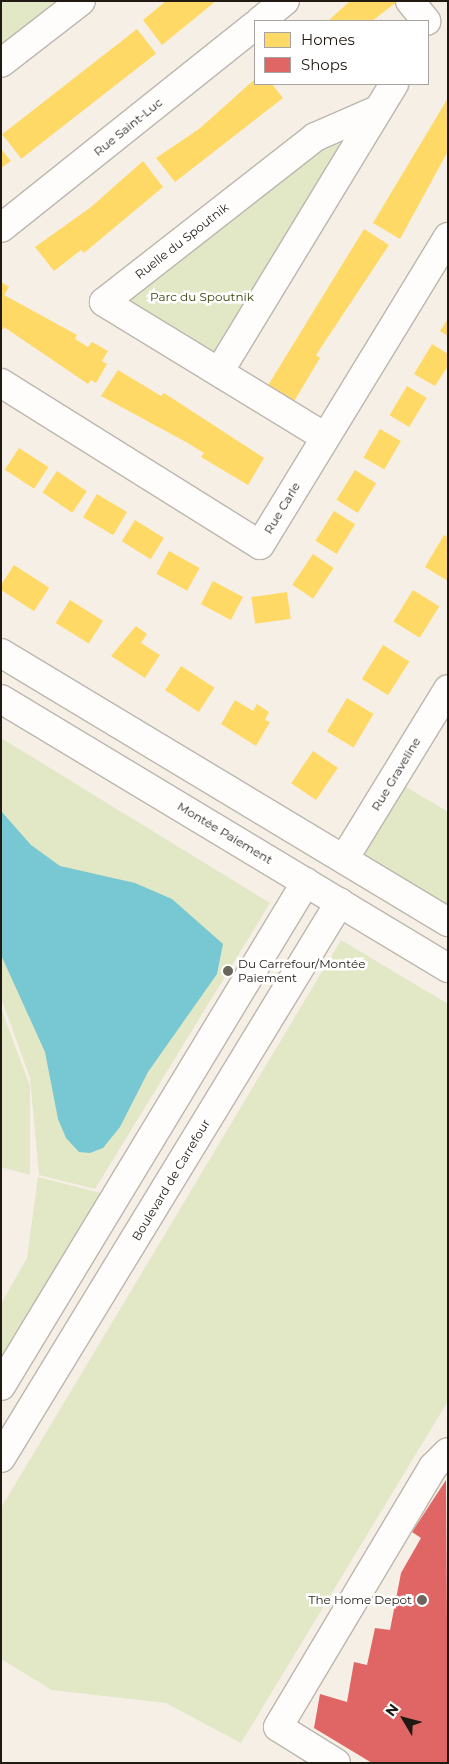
<!DOCTYPE html>
<html>
<head>
<meta charset="utf-8">
<style>
  body { margin:0 }
  #map { position:relative; width:449px; height:1764px; overflow:hidden; background:#f6efe6; font-family:Montserrat,sans-serif }
  div>[style] { position:absolute }
  [style*='--x'] { left:calc(var(--x)*1px); top:calc(var(--y)*1px); width:calc(var(--w)*1px); rotate:calc(var(--a)*1deg) }
  .green>* { inset:0; background:#e2e7c6 }
  .water>* { inset:0; background:#77c8d2 }
  .homes>* { inset:0; background:#ffd966; transform-origin:0 0 }
  .shops>* { inset:0; background:#e06666 }
  .roads { filter:drop-shadow(1px 0 #bcb6ae) drop-shadow(-1px 0 #bcb6ae) drop-shadow(0 1px #bcb6ae) drop-shadow(0 -1px #bcb6ae) }
  .minor>* { height:28px; margin:-14px; padding:0 14px; transform-origin:14px; border-radius:14px; background:#fefdfb }
  .major>* { height:28px; margin:-14px; padding:0 14px; transform-origin:14px; border-radius:14px; background:#fefdfb }
  .dots>* { width:14px; height:14px; translate:-50% -50%; box-sizing:border-box; border:2px solid #fff; border-radius:50% }
  span { translate:-50% -50%; white-space:nowrap; text-align:center; line-height:1.15; -webkit-text-stroke:5px #fff; paint-order:stroke }
  .street-label { font-size:12px; color:#201a12 }
  .park-label { font-size:12px; color:#384306 }
  .poi-label { font-size:12px; color:#201a12 }
  .left { translate:0 -50%; text-align:left }
  .right { translate:-100% -50%; text-align:right }
  .frame { position:absolute; inset:0; border:2px solid #201a12; pointer-events:none }
  .legend { position:absolute; left:254px; top:20px; width:175px; height:65px; box-sizing:border-box; background:#fff; border:1px solid #a6a3a0; margin:0; padding:6px 9px; list-style:none; font-size:15px; color:#201a12 }
  .legend li { display:flex; align-items:center; gap:10px; height:25px }
  .legend b { width:25px; border:1px solid #a6a3a0 }
  .north { position:absolute; left:379px; top:1694px; width:50px; height:50px; -webkit-text-stroke:4px #fff; paint-order:stroke; rotate:307deg; font-size:14px; font-weight:700; line-height:20px; text-align:center; color:#201a12 }
  .north::after { content:''; display:block; margin:auto; width:18px; height:22px; background:#201a12; clip-path:polygon(50% 0,100% 100%,50% 72%,0 100%) }
</style>
</head>
<body>
<div id="map">
  <div class="green">
    <i style="clip-path:polygon(1px 1px,81px 1px,1px 63px)"></i>
    <i style="clip-path:polygon(315px 137px,335px 141px,343px 149px,219px 372px,104px 302px)"></i>
    <i style="clip-path:polygon(1px 738px,270px 903px,95px 1189px,39px 1175px,30px 1078px,1px 998px)"></i>
    <i style="clip-path:polygon(393px 779px,448px 812px,448px 922px,344px 859px)"></i>
    <i style="clip-path:polygon(341px 940px,448px 1004px,448px 1401px,241px 1743px,166px 1703px,52px 1690px,1px 1659px,1px 1508px)"></i>
    <i style="clip-path:polygon(1px 1008px,30px 1086px,30px 1175px,1px 1167px)"></i>
    <i style="clip-path:polygon(38px 1177px,116px 1197px,1px 1386px,1px 1304px,27px 1258px)"></i>
  </div>
  <div class="water">
    <i style="clip-path:polygon(1px 811px,31px 845px,60px 866px,135px 883px,172px 899px,223px 944px,217px 974px,148px 1072px,120px 1127px,103px 1148px,90px 1153px,79px 1152px,66px 1138px,58px 1119px,45px 1052px,1px 955px)"></i>
  </div>
  <div class="homes">
    <i style="clip-path:polygon(166px 1px,216px 1px,162px 45px,143px 20px)"></i>
    <i style="clip-path:polygon(350px 1px,398px 1px,372px 21px,328px 21px)"></i>
    <i style="left:137px;top:29px;width:31px;height:171px;rotate:52deg"></i>
    <i style="clip-path:polygon(255px 79px,255px 84px,272px 84px,283px 98px,175px 182px,156px 158px,199px 129px)"></i>
    <i style="clip-path:polygon(448px 98px,448px 151px,400px 239px,373px 223px)"></i>
    <i style="clip-path:polygon(1px 149px,11px 161px,1px 168px)"></i>
    <i style="clip-path:polygon(143px 161px,163px 187px,84px 253px,81px 250px,54px 271px,35px 247px,91px 207px)"></i>
    <i style="clip-path:polygon(364px 229px,389px 245px,316px 355px,320px 358px,293px 403px,267px 387px)"></i>
    <i style="clip-path:polygon(1px 282px,9px 287px,4px 295px,77px 335px,75px 339px,88px 347px,92px 342px,108px 351px,102px 361px,107px 364px,96px 383px,91px 380px,88px 384px,4px 327px,1px 332px)"></i>
    <i style="clip-path:polygon(448px 319px,448px 336px,440px 331px)"></i>
    <i style="clip-path:polygon(432px 344px,448px 354px,448px 366px,435px 386px,414px 374px)"></i>
    <i style="clip-path:polygon(118px 370px,161px 396px,164px 393px,264px 458px,248px 485px,201px 457px,204px 453px,186px 442px,101px 396px)"></i>
    <i style="left:407px;top:386px;width:23px;height:34px;rotate:31deg"></i>
    <i style="left:380px;top:429px;width:24px;height:33px;rotate:30deg"></i>
    <i style="left:19px;top:448px;width:35px;height:26px;rotate:33deg"></i>
    <i style="left:355px;top:470px;width:25px;height:35px;rotate:32deg"></i>
    <i style="left:57px;top:471px;width:36px;height:26px;rotate:34deg"></i>
    <i style="left:97px;top:494px;width:35px;height:27px;rotate:31deg"></i>
    <i style="left:334px;top:511px;width:25px;height:35px;rotate:32deg"></i>
    <i style="left:135px;top:520px;width:34px;height:25px;rotate:32deg"></i>
    <i style="clip-path:polygon(444px 535px,448px 537px,448px 581px,425px 567px)"></i>
    <i style="left:169px;top:551px;width:35px;height:26px;rotate:29deg"></i>
    <i style="left:313px;top:554px;width:25px;height:37px;rotate:34deg"></i>
    <i style="left:14px;top:565px;width:42px;height:28px;rotate:33deg"></i>
    <i style="left:213px;top:581px;width:34px;height:26px;rotate:28deg"></i>
    <i style="left:413px;top:590px;width:31px;height:37px;rotate:32deg"></i>
    <i style="left:287px;top:592px;width:27px;height:36px;rotate:82deg"></i>
    <i style="left:70px;top:600px;width:39px;height:27px;rotate:32deg"></i>
    <i style="clip-path:polygon(136px 626px,147px 634px,141px 643px,160px 655px,145px 678px,111px 656px)"></i>
    <i style="left:383px;top:645px;width:31px;height:40px;rotate:32deg"></i>
    <i style="left:181px;top:666px;width:40px;height:29px;rotate:33deg"></i>
    <i style="left:347px;top:698px;width:31px;height:39px;rotate:31deg"></i>
    <i style="clip-path:polygon(235px 700px,253px 711px,257px 704px,269px 712px,265px 720px,270px 722px,256px 746px,221px 724px)"></i>
    <i style="left:313px;top:751px;width:30px;height:39px;rotate:34deg"></i>
  </div>
  <div class="shops">
    <i style="clip-path:polygon(446px 1480px,448px 1763px,372px 1763px,314px 1728px,320px 1694px,347px 1702px,354px 1662px,367px 1665px,375px 1628px,390px 1630px,401px 1573px,421px 1538px,412px 1532px)"></i>
  </div>
  <div class="roads">
    <div class="minor">
      <i style="--x:410;--y:1;--w:26;--a:51"></i>
      <i style="--x:260;--y:21;--w:32;--a:-39"></i>
      <i style="--x:1;--y:63;--w:101;--a:-37.8"></i>
      <i style="--x:1;--y:228;--w:325;--a:-38.6"></i>
      <i style="--x:219;--y:372;--w:337;--a:-58.7"></i>
      <i style="--x:1;--y:383;--w:305;--a:32"></i>
      <i style="--x:260;--y:545;--w:361;--a:-58.6"></i>
      <i style="--x:325;--y:437;--w:259;--a:-148.6"></i>
      <i style="--x:104;--y:302;--w:268;--a:-38"></i>
      <i style="--x:315;--y:137;--w:65;--a:-23.4"></i>
      <i style="--x:344;--y:859;--w:199;--a:-58.5"></i>
      <i style="--x:1;--y:1386;--w:589;--a:-58.82"></i>
      <i style="--x:1;--y:1458;--w:651;--a:-58.63"></i>
      <i style="--x:336;--y:1763;--w:68;--a:-148.2"></i>
      <i style="--x:278;--y:1727;--w:303;--a:-59.2"></i>
      <i style="--x:433;--y:1467;--w:21;--a:-45"></i>
    </div>
    <div class="major">
      <i style="--x:1;--y:653;--w:522;--a:31.04"></i>
      <i style="--x:1;--y:699;--w:522;--a:31.04"></i>
    </div>
  </div>
  <div class="dots">
    <i style="left:228px;top:971px;background:#6b655c"></i>
    <i style="left:422px;top:1600px;background:#6b655c"></i>
  </div>
  <div class="street-label">
    <span style="left:128px;top:127px;rotate:-39deg">Rue Saint-Luc</span>
    <span style="left:182px;top:241px;rotate:-38deg">Ruelle du Spoutnik</span>
    <span style="left:282px;top:508px;rotate:-59deg">Rue Carle</span>
    <span style="left:396px;top:774px;rotate:-59deg">Rue Graveline</span>
    <span style="left:225px;top:833px;rotate:31deg">Montée Paiement</span>
    <span style="left:171px;top:1180px;rotate:-59deg">Boulevard de Carrefour</span>
  </div>
  <div class="park-label">
    <span style="left:202px;top:297px">Parc du Spoutnik</span>
  </div>
  <div class="poi-label">
    <span class="left" style="left:238px;top:971px">Du Carrefour/Montée<br>Paiement</span>
    <span class="right" style="left:412px;top:1600px">The Home Depot</span>
  </div>
  <div class="frame"></div>
  <ul class="legend">
  <li><b style="height:14px;background:#ffd966"></b>Homes</li>
  <li><b style="height:14px;background:#e06666"></b>Shops</li>
  </ul>
  <div class="north">N</div>
</div>
</body>
</html>
